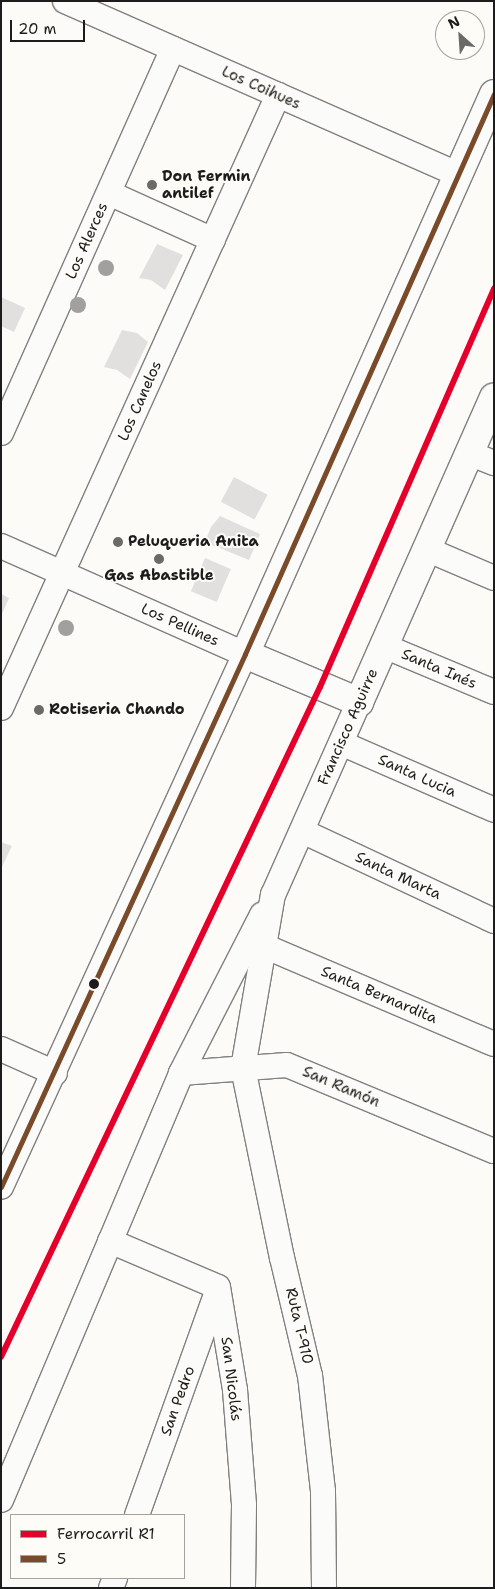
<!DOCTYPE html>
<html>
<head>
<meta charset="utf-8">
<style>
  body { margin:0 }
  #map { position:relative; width:495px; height:1589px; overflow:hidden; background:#fcfbf8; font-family:"Shantell Sans",sans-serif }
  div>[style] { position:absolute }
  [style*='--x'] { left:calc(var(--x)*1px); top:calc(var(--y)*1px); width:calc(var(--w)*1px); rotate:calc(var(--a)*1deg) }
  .building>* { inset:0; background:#e1e0de; transform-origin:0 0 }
  .roads { filter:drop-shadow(1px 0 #81807f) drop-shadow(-1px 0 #81807f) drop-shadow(0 1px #81807f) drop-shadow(0 -1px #81807f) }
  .minor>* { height:24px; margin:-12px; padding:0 12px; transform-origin:12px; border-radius:12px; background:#fbfbf9 }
  .tertiary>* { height:28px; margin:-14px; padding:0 14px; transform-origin:14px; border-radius:14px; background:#fbfbf9 }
  .bus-1>* { height:5px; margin:-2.5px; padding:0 2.5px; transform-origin:2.5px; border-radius:2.5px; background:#7a4b2a }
  .rail-1>* { height:6px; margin:-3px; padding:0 3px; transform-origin:3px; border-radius:3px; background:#e4002b }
  .trees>* { width:16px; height:16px; margin:-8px; border-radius:50%; background:#a1a09e }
  .dots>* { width:14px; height:14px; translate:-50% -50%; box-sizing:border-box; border:2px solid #fdfcf7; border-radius:50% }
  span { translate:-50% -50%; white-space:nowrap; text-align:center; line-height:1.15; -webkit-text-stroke:4px #fdfcf7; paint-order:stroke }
  .street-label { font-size:15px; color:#1c1c1c }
  .poi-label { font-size:15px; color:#1c1c1c; font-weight:700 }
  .left { translate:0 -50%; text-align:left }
  .frame { position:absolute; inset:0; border:2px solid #1c1c1c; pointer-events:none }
  .legend { position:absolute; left:10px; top:1514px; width:175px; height:65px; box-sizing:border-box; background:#fdfcf7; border:1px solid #a3a29f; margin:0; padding:6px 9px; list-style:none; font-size:15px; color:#1c1c1c }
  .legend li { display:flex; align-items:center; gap:10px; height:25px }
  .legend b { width:25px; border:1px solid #a3a29f }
  .north { position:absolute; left:435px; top:10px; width:50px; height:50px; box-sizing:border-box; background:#fdfcf7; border:1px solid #a3a29f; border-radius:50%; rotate:334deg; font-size:14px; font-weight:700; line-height:20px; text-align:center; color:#1c1c1c }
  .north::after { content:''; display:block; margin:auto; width:18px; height:22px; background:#6a6a69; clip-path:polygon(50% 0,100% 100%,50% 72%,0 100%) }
  .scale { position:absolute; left:10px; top:20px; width:75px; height:22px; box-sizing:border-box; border:2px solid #1c1c1c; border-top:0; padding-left:6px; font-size:15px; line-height:18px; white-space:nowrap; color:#1c1c1c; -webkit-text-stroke:4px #fdfcf7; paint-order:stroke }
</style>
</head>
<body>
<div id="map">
  <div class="building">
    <i style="clip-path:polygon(157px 244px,183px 255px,165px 290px,151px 280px,139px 278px)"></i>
    <i style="clip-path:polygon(1px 297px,25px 308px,14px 332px,1px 326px)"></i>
    <i style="clip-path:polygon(122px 330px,137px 333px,148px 342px,130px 379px,117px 370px,104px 367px)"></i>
    <i style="left:234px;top:477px;width:38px;height:28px;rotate:28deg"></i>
    <i style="clip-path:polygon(220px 516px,260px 534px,249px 560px,205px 542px,211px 527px)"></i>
    <i style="left:205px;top:558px;width:28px;height:36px;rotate:23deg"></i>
    <i style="clip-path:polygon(1px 594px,9px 598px,1px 616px)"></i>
    <i style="clip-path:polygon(1px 842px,12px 846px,1px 869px)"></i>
  </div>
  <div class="roads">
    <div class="minor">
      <i style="--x:65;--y:1;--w:429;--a:23.8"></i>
      <i style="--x:109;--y:193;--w:114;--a:24.3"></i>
      <i style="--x:1;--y:433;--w:421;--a:-65.9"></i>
      <i style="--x:469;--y:453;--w:27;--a:22"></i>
      <i style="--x:1;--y:546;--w:267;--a:23.9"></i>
      <i style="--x:245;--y:654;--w:586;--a:114.6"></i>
      <i style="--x:426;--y:549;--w:74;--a:23.1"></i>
      <i style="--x:384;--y:646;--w:119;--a:22.7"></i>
      <i style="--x:1;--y:708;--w:673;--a:-65.68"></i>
      <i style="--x:341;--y:743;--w:167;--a:23.6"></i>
      <i style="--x:302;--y:831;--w:212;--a:25.1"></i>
      <i style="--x:264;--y:946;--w:250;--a:23.1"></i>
      <i style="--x:1;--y:1049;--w:59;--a:24"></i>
      <i style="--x:181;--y:1073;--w:106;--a:-4.3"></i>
      <i style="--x:287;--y:1065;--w:224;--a:22.6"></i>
      <i style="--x:110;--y:1241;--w:117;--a:23.1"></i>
      <i style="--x:218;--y:1287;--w:104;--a:80.6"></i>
      <i style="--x:235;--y:1390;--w:115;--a:85.5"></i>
      <i style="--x:244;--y:1505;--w:83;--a:90.7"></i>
      <i style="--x:1;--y:1500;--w:463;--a:-67.1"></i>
      <i style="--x:181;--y:1073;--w:178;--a:-62.9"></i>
      <i style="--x:137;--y:1515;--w:238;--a:-70.3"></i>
      <i style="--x:111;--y:1588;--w:11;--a:-68"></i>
      <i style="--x:324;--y:1588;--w:97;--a:-90.6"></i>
      <i style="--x:323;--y:1491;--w:116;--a:-96.4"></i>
      <i style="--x:310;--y:1376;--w:121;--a:-103.3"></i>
      <i style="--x:282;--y:1258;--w:194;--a:-101.6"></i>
      <i style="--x:243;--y:1068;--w:176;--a:-80.2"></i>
      <i style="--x:273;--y:895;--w:211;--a:-66"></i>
    </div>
    <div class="tertiary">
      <i style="--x:494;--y:94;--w:613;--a:113.97"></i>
      <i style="--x:245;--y:654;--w:124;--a:22.8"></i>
      <i style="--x:359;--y:702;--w:333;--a:-66.1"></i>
    </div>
  </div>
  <div class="bus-1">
    <i style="--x:1;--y:1187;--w:586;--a:-65.4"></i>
    <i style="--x:245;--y:654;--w:613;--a:-66.03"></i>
  </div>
  <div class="rail-1">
    <i style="--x:1;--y:1357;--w:742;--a:-64.54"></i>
    <i style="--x:320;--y:687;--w:435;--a:-66.4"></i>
  </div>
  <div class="trees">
    <i style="left:106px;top:268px"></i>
    <i style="left:78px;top:305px"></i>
    <i style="left:66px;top:628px"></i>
  </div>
  <div class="dots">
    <i style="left:152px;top:185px;background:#6a6a69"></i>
    <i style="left:118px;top:542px;background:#6a6a69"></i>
    <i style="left:159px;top:559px;background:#6a6a69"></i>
    <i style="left:39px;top:710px;background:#6a6a69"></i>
    <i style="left:94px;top:984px;background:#1c1c1c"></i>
  </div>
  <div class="street-label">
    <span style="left:261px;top:88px;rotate:24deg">Los Coihues</span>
    <span style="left:87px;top:241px;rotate:-66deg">Los Alerces</span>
    <span style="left:140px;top:401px;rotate:-66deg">Los Canelos</span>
    <span style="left:180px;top:625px;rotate:24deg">Los Pellines</span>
    <span style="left:439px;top:669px;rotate:23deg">Santa Inés</span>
    <span style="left:348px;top:727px;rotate:-66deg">Francisco Aguirre</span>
    <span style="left:417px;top:776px;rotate:24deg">Santa Lucia</span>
    <span style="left:398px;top:876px;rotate:25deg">Santa Marta</span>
    <span style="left:379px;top:995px;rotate:23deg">Santa Bernardita</span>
    <span style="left:341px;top:1087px;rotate:23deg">San Ramón</span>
    <span style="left:299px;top:1326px;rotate:77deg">Ruta T-910</span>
    <span style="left:231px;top:1379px;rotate:83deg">San Nicolás</span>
    <span style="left:178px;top:1401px;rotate:-70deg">San Pedro</span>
  </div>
  <div class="poi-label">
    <span class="left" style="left:162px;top:185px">Don Fermin<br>antilef</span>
    <span class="left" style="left:128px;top:542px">Peluqueria Anita</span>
    <span style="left:159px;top:576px">Gas Abastible</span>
    <span class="left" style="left:49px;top:710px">Rotiseria Chando</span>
  </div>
  <div class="frame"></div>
  <ul class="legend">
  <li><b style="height:6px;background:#e4002b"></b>Ferrocarril R1</li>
  <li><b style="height:6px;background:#7a4b2a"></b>5</li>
  </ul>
  <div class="north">N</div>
  <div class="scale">20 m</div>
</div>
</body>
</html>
